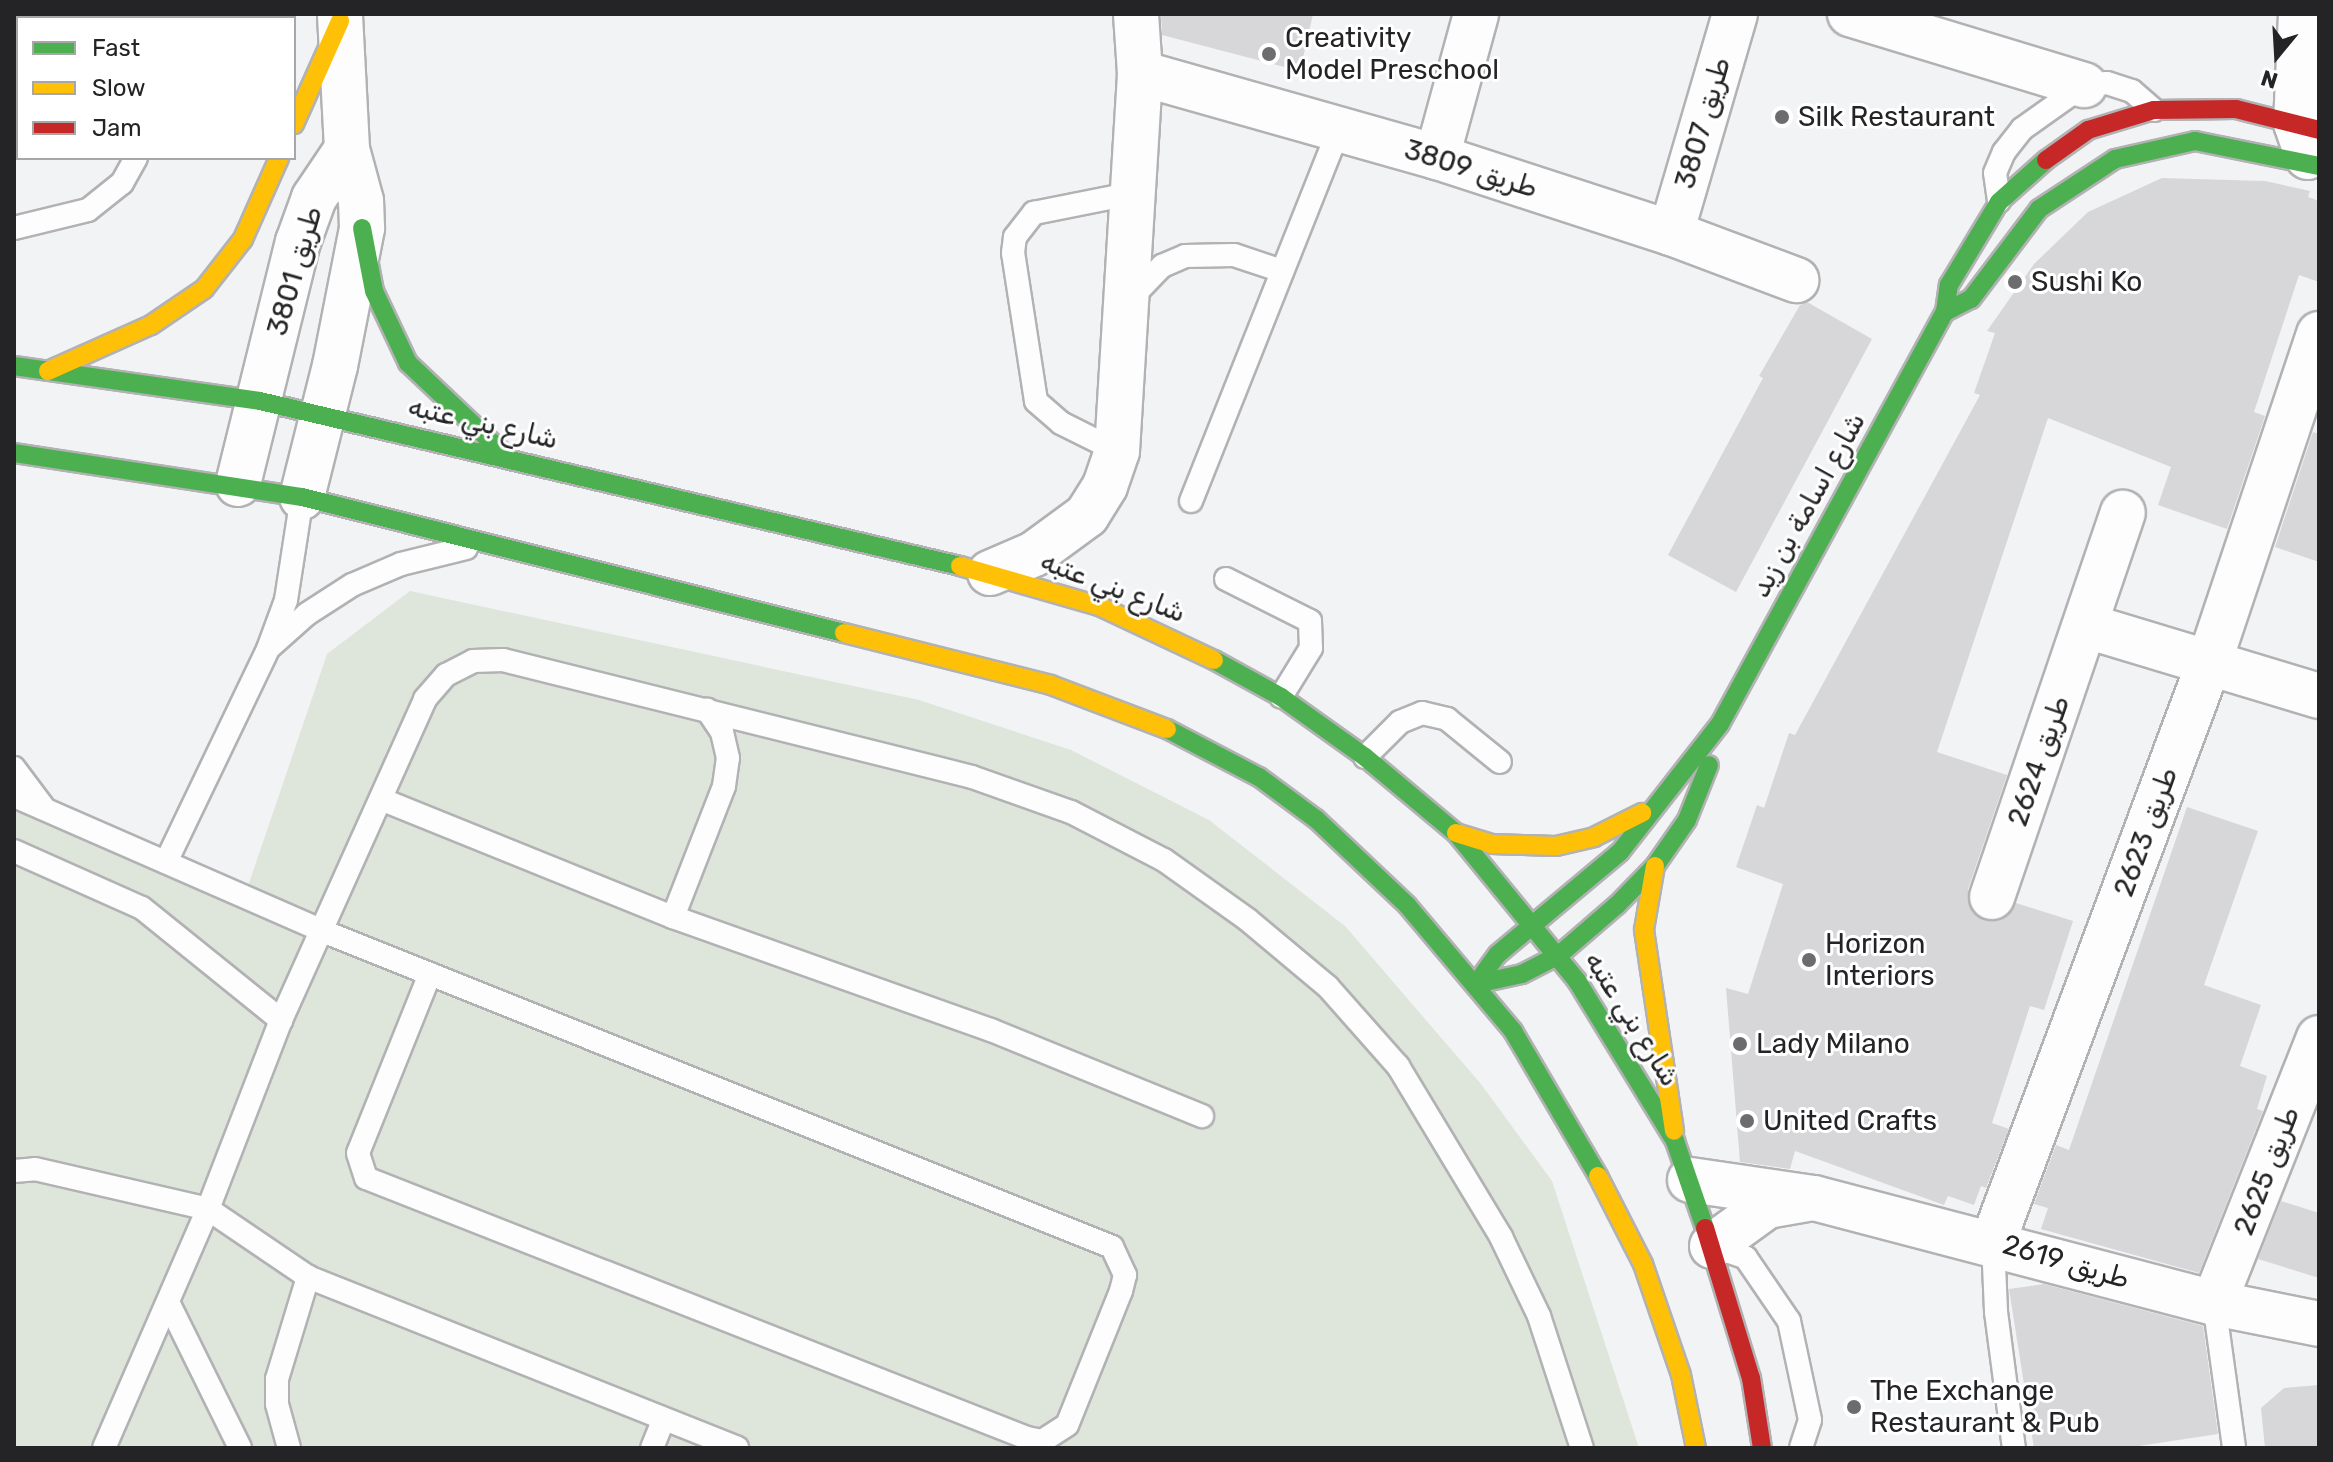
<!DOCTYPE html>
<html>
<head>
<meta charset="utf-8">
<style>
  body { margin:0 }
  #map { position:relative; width:2333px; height:1462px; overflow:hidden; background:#f2f3f5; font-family:Rubik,"Noto Naskh Arabic",sans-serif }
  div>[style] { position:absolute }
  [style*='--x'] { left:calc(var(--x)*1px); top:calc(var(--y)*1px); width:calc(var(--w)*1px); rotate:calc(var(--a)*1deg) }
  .green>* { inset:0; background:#dee6db }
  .building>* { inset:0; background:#d7d7d9 }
  .roads { filter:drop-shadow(2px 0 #b2b2b4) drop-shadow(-2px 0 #b2b2b4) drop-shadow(0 2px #b2b2b4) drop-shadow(0 -2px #b2b2b4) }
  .lane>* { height:22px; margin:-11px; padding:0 11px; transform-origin:11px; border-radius:11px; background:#fdfdfe }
  .street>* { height:44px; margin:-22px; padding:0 22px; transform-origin:22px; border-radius:22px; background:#fdfdfe }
  .fast>* { height:18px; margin:-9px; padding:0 9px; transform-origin:9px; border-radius:9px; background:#4caf50 }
  .slow>* { height:18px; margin:-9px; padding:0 9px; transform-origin:9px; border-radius:9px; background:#ffc107 }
  .jam>* { height:18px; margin:-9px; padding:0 9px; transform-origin:9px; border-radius:9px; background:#c62828 }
  .dots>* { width:22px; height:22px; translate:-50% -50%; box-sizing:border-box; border:4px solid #fff; border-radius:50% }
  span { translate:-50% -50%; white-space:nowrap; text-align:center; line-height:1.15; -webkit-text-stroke:6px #fff; paint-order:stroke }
  .poi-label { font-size:28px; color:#242426 }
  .left { translate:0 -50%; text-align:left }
  .street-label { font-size:28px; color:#242426 }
  .frame { position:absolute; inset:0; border:16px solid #242426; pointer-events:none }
  .legend { position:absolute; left:16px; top:16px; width:280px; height:144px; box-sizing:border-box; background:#fff; border:2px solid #a7a7a8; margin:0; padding:10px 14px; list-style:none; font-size:24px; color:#242426 }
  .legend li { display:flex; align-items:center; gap:16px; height:40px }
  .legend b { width:40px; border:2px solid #a7a7a8 }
  .north { position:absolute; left:2237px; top:16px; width:80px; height:80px; -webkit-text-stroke:6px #fff; paint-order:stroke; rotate:198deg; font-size:22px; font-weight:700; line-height:32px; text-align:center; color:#242426 }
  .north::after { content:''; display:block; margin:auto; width:28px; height:36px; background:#242426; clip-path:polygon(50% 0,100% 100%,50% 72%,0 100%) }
</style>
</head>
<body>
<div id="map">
  <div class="green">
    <i style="clip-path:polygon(410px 591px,919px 700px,1071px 750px,1209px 820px,1345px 926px,1481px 1084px,1552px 1181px,1639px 1448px,14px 1448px,14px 790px,246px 892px,327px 654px)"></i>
  </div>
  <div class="building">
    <i style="clip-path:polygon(1161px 14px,1313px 14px,1300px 71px,1162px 35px)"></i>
    <i style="clip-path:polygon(2162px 178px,2265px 181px,2310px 191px,2308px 197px,2319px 201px,2319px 282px,2299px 275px,2254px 412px,2265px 416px,2227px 529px,2158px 505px,2171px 467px,2048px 418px,1937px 752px,2007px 775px,1968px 889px,1973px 913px,1998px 921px,2016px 903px,2073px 921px,2044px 1010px,2030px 1006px,1992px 1123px,2009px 1129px,1986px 1188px,1981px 1186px,1974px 1205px,1948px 1196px,1944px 1205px,1795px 1151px,1790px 1169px,1740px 1162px,1726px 988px,1748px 994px,1783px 884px,1736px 867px,1757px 805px,1764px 808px,1789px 733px,1795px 735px,1980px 395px,1974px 393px,1995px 333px,1987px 331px,2034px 264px,2088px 212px)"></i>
    <i style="clip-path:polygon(1807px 302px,1872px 339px,1736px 592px,1668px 555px,1763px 378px,1759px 376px,1800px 305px)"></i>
    <i style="clip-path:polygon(2313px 432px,2319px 434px,2319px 562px,2275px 547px)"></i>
    <i style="clip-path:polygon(2187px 807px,2258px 831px,2204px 985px,2261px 1005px,2240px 1066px,2267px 1076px,2257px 1109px,2263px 1111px,2199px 1273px,2041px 1229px,2048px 1208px,2034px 1204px,2056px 1145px,2069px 1150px)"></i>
    <i style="clip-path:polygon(2281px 1201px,2319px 1213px,2319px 1278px,2258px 1259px)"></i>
    <i style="clip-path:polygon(2044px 1284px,2203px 1326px,2218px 1434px,2126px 1448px,2034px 1448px,2009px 1289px)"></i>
    <i style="clip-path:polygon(2319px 1385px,2319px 1448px,2265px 1448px,2261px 1408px,2284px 1388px)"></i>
  </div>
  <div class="roads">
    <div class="lane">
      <i style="--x:180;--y:18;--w:4;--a:-63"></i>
      <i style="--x:1999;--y:201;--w:28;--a:-98"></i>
      <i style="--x:1995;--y:173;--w:23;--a:-67"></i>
      <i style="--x:2004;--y:152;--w:29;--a:-52"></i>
      <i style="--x:2022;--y:129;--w:76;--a:-35.4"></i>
      <i style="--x:2084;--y:85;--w:23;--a:-5"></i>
      <i style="--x:2107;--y:83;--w:26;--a:18"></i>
      <i style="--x:2132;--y:91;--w:29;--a:41"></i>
      <i style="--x:14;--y:228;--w:76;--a:-13.7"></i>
      <i style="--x:88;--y:210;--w:43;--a:-38.5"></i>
      <i style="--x:122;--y:183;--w:29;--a:-61"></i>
      <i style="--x:1131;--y:298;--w:45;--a:-45.9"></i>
      <i style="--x:1162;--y:266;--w:25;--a:-23"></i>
      <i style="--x:1185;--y:256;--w:49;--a:-1.2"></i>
      <i style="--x:1234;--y:255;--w:51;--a:18.4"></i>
      <i style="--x:1117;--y:451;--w:63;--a:-153.4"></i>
      <i style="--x:1061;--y:423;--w:33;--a:-139"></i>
      <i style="--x:1036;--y:401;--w:150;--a:-98.8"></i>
      <i style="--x:1013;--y:253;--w:16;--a:-83"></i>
      <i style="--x:1015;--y:237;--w:31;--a:-52"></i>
      <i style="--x:1034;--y:213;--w:102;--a:-11.3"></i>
      <i style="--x:1191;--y:501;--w:400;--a:-68.3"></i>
      <i style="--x:1226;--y:579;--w:94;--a:26.6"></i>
      <i style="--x:1310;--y:621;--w:27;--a:88"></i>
      <i style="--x:1311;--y:648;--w:57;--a:121.5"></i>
      <i style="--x:271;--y:646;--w:48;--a:-41.6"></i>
      <i style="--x:307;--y:614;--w:54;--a:-32.8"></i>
      <i style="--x:352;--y:585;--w:53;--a:-23.2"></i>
      <i style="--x:401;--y:564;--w:67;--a:-13.8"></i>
      <i style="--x:1365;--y:757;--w:49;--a:-45"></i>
      <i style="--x:1400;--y:722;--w:24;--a:-22"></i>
      <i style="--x:1422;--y:713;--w:26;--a:13"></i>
      <i style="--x:1447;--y:719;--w:68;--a:39.1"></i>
      <i style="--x:14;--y:768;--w:50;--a:53.1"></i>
      <i style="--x:14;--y:796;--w:334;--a:23.6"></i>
      <i style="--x:320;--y:930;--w:853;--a:21.81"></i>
      <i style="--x:1112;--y:1247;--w:31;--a:65"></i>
      <i style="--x:1125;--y:1275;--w:16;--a:104"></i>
      <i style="--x:1121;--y:1291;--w:144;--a:111.9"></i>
      <i style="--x:1067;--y:1425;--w:30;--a:147"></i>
      <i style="--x:1042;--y:1441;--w:15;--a:-169"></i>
      <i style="--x:1027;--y:1438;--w:710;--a:-158.53"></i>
      <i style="--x:366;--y:1178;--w:26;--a:-108"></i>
      <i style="--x:358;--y:1153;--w:193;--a:-68.1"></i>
      <i style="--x:383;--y:800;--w:313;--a:22"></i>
      <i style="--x:673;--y:917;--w:337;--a:19.6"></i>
      <i style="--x:991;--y:1030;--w:228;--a:22.2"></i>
      <i style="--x:14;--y:851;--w:140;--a:24"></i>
      <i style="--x:142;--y:908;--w:179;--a:38.9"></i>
      <i style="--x:166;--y:862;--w:236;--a:-64.4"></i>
      <i style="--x:268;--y:649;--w:52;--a:-69.8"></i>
      <i style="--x:286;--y:600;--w:104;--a:-81.2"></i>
      <i style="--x:673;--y:917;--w:141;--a:-68.7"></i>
      <i style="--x:724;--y:786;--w:28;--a:-82"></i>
      <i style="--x:728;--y:758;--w:27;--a:-103"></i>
      <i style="--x:722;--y:732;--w:27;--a:-124"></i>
      <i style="--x:14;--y:1171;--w:21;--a:-5"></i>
      <i style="--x:35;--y:1169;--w:178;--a:13"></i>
      <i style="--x:208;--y:1209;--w:121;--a:34.2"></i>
      <i style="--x:308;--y:1277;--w:462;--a:21.7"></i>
      <i style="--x:1993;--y:1242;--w:70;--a:87.5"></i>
      <i style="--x:1996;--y:1312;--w:137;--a:82.5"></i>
      <i style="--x:1712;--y:1246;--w:36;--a:19"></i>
      <i style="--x:1746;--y:1258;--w:76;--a:55.7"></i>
      <i style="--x:1789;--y:1321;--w:101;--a:78"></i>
      <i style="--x:1810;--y:1420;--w:29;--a:108"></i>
      <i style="--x:168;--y:1302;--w:163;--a:63.7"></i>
      <i style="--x:2214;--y:1303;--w:146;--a:82.1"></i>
      <i style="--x:104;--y:1448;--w:261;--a:-66.5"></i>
      <i style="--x:208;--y:1209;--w:203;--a:-68.9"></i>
      <i style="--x:281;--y:1020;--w:352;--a:-65.8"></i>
      <i style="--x:425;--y:699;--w:32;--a:-49"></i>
      <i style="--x:446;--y:675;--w:30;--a:-27"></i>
      <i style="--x:473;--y:661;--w:30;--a:-2"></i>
      <i style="--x:503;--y:660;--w:483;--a:14"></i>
      <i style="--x:972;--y:777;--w:105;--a:19.5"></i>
      <i style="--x:1071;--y:812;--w:105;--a:27.3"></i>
      <i style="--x:1164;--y:860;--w:103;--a:35.5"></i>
      <i style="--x:1248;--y:920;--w:104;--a:39.9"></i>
      <i style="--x:1328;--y:987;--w:106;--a:48.5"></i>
      <i style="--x:1398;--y:1066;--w:200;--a:58.9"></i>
      <i style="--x:1501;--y:1237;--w:88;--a:64.3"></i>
      <i style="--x:1539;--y:1316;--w:139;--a:72"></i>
      <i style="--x:289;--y:1448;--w:46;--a:-105.3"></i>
      <i style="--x:277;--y:1404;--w:25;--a:-90"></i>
      <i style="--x:277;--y:1379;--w:107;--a:-73.1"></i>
      <i style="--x:652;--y:1448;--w:31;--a:-68"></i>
    </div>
    <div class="street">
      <i style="--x:1850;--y:14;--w:245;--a:16.9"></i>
      <i style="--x:2301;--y:14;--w:109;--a:92.6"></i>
      <i style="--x:2296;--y:123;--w:36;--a:71"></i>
      <i style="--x:1140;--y:73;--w:309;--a:15.8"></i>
      <i style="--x:1437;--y:157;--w:246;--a:18"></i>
      <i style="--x:1671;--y:233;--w:134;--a:20.6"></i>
      <i style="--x:1437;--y:157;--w:148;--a:-74.7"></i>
      <i style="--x:1671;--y:233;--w:228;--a:-73.7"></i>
      <i style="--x:238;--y:484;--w:249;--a:-76.1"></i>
      <i style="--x:298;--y:242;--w:47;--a:-70"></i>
      <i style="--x:314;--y:198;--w:59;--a:-56"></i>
      <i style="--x:302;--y:497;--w:135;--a:-75.9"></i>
      <i style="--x:335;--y:366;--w:141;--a:-78.9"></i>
      <i style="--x:362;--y:228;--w:27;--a:-92"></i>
      <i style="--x:361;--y:201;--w:54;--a:-105.1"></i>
      <i style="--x:347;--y:149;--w:135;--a:-93"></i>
      <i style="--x:990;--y:573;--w:48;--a:-23.4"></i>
      <i style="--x:1034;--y:554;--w:66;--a:-36.3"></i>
      <i style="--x:1087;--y:515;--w:34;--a:-58"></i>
      <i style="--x:1105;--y:486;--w:37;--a:-71"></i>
      <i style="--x:1117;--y:451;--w:379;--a:-86.5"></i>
      <i style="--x:1140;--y:73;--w:59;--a:-93.9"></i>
      <i style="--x:2087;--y:626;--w:242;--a:16.8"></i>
      <i style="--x:1992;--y:897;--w:406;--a:-71.2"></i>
      <i style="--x:1690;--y:1180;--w:125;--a:8.3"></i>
      <i style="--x:1814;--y:1198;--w:414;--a:14.7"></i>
      <i style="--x:2214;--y:1303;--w:107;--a:11.3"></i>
      <i style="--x:1993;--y:1242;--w:618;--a:-69.54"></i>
      <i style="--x:2209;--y:663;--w:347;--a:-71.5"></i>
      <i style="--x:1712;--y:1246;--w:68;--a:-36"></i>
      <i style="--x:1767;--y:1206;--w:42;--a:-9.7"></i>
      <i style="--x:2214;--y:1303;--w:285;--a:-68.4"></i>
    </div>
    <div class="fast">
      <i style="--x:362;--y:228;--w:64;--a:79.2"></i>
      <i style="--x:374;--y:291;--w:80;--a:64.7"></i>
      <i style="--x:408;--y:363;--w:129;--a:43.4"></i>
      <i style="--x:1945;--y:312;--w:29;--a:-27"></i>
      <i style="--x:1971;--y:299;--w:113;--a:-52.9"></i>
      <i style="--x:2039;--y:209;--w:91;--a:-33.3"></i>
      <i style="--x:2115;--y:159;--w:82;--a:-12.7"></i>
      <i style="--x:2195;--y:141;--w:126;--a:11.4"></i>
      <i style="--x:14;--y:366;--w:248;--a:8.1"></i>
      <i style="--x:260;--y:401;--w:719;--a:13.26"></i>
      <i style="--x:14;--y:453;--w:291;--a:8.7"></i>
      <i style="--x:302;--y:497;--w:559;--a:14.09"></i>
      <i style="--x:1214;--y:660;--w:77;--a:28.9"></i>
      <i style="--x:1281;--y:697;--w:103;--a:35.5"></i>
      <i style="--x:1365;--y:757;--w:119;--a:39.9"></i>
      <i style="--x:1456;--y:833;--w:191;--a:50.7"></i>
      <i style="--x:1577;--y:981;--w:188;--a:58.5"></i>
      <i style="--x:1675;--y:1141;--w:92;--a:71"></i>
      <i style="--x:1167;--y:729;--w:104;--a:27.6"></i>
      <i style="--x:1259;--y:777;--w:71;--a:36.4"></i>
      <i style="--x:1316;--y:819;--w:125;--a:43.4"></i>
      <i style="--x:1407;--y:905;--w:165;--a:49.9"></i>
      <i style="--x:1513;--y:1031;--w:168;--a:59.6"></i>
      <i style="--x:1476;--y:984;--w:37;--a:-54"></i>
      <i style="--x:1498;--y:954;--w:159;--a:-39.9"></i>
      <i style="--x:1620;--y:852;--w:162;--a:-52"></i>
      <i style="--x:1720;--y:724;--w:469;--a:-61.4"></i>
      <i style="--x:1945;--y:312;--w:27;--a:-82"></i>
      <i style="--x:1949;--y:285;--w:97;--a:-58.9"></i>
      <i style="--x:1999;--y:202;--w:63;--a:-41.8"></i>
      <i style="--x:1476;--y:984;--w:47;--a:-12.3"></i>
      <i style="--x:1522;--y:974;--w:42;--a:-27.2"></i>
      <i style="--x:1559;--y:955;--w:77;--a:-40.8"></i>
      <i style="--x:1617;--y:905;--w:54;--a:-45.7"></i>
      <i style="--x:1655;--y:866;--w:56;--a:-55.2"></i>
      <i style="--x:1687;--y:820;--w:59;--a:-68.2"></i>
    </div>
    <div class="slow">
      <i style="--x:294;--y:124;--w:113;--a:-65.9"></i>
      <i style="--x:48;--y:371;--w:113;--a:-24.1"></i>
      <i style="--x:151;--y:325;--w:64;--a:-34.2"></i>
      <i style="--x:204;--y:289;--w:63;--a:-52"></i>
      <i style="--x:243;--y:239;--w:89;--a:-66"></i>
      <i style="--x:960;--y:566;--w:145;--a:16.1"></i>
      <i style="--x:1099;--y:606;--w:127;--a:25.2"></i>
      <i style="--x:844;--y:633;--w:213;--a:14.1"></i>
      <i style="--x:1051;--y:685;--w:124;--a:20.8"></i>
      <i style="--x:1456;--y:833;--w:37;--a:17"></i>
      <i style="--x:1491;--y:844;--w:65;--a:1.8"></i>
      <i style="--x:1556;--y:846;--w:39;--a:-13"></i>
      <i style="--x:1594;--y:837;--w:54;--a:-26.6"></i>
      <i style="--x:1655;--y:866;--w:65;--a:99.8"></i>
      <i style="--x:1644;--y:930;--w:203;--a:81.5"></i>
      <i style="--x:1598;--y:1176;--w:99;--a:62.9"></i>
      <i style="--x:1643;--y:1264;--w:117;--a:71.1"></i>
      <i style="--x:1681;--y:1375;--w:75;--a:78.4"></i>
    </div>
    <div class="jam">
      <i style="--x:2046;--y:160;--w:52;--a:-35.5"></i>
      <i style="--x:2088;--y:130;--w:69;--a:-16.9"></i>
      <i style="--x:2154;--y:110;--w:82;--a:-0.7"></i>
      <i style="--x:2236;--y:109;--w:86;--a:14.2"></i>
      <i style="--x:1705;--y:1228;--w:157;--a:73"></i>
      <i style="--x:1751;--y:1378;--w:71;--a:81.1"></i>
    </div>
  </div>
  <div class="dots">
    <i style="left:1269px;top:54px;background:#6c6c6e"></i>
    <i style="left:1782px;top:117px;background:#6c6c6e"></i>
    <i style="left:2015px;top:282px;background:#6c6c6e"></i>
    <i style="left:1809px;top:960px;background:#6c6c6e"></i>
    <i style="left:1740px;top:1044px;background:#6c6c6e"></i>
    <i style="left:1747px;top:1121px;background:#6c6c6e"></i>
    <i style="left:1854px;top:1407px;background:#6c6c6e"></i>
  </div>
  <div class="poi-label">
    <span class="left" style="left:1285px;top:54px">Creativity<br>Model Preschool</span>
    <span class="left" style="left:1798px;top:117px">Silk Restaurant</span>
    <span class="left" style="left:2031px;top:282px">Sushi Ko</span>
    <span class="left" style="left:1825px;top:960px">Horizon<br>Interiors</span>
    <span class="left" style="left:1756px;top:1044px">Lady Milano</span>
    <span class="left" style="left:1763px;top:1121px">United Crafts</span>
    <span class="left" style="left:1870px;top:1407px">The Exchange<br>Restaurant &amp; Pub</span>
  </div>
  <div class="street-label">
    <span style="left:1703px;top:123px;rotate:-74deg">طريق 3807</span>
    <span style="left:1471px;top:169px;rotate:17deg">طريق 3809</span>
    <span style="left:295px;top:271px;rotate:-74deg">طريق 3801</span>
    <span style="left:483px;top:423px;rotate:13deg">شارع بني عتبه</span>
    <span style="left:1808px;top:505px;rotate:-61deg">شارع اسامة بن زيد</span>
    <span style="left:1113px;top:587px;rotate:21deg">شارع بني عتبه</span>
    <span style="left:2039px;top:761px;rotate:-71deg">طريق 2624</span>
    <span style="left:2146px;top:832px;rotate:-70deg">طريق 2623</span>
    <span style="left:1632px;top:1019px;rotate:58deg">شارع بني عتبه</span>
    <span style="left:2267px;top:1171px;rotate:-69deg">طريق 2625</span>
    <span style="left:2066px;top:1262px;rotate:16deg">طريق 2619</span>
  </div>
  <div class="frame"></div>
  <ul class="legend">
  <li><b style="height:10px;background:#4caf50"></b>Fast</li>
  <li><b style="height:10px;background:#ffc107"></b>Slow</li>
  <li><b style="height:10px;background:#c62828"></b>Jam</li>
  </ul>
  <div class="north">N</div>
</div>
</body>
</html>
